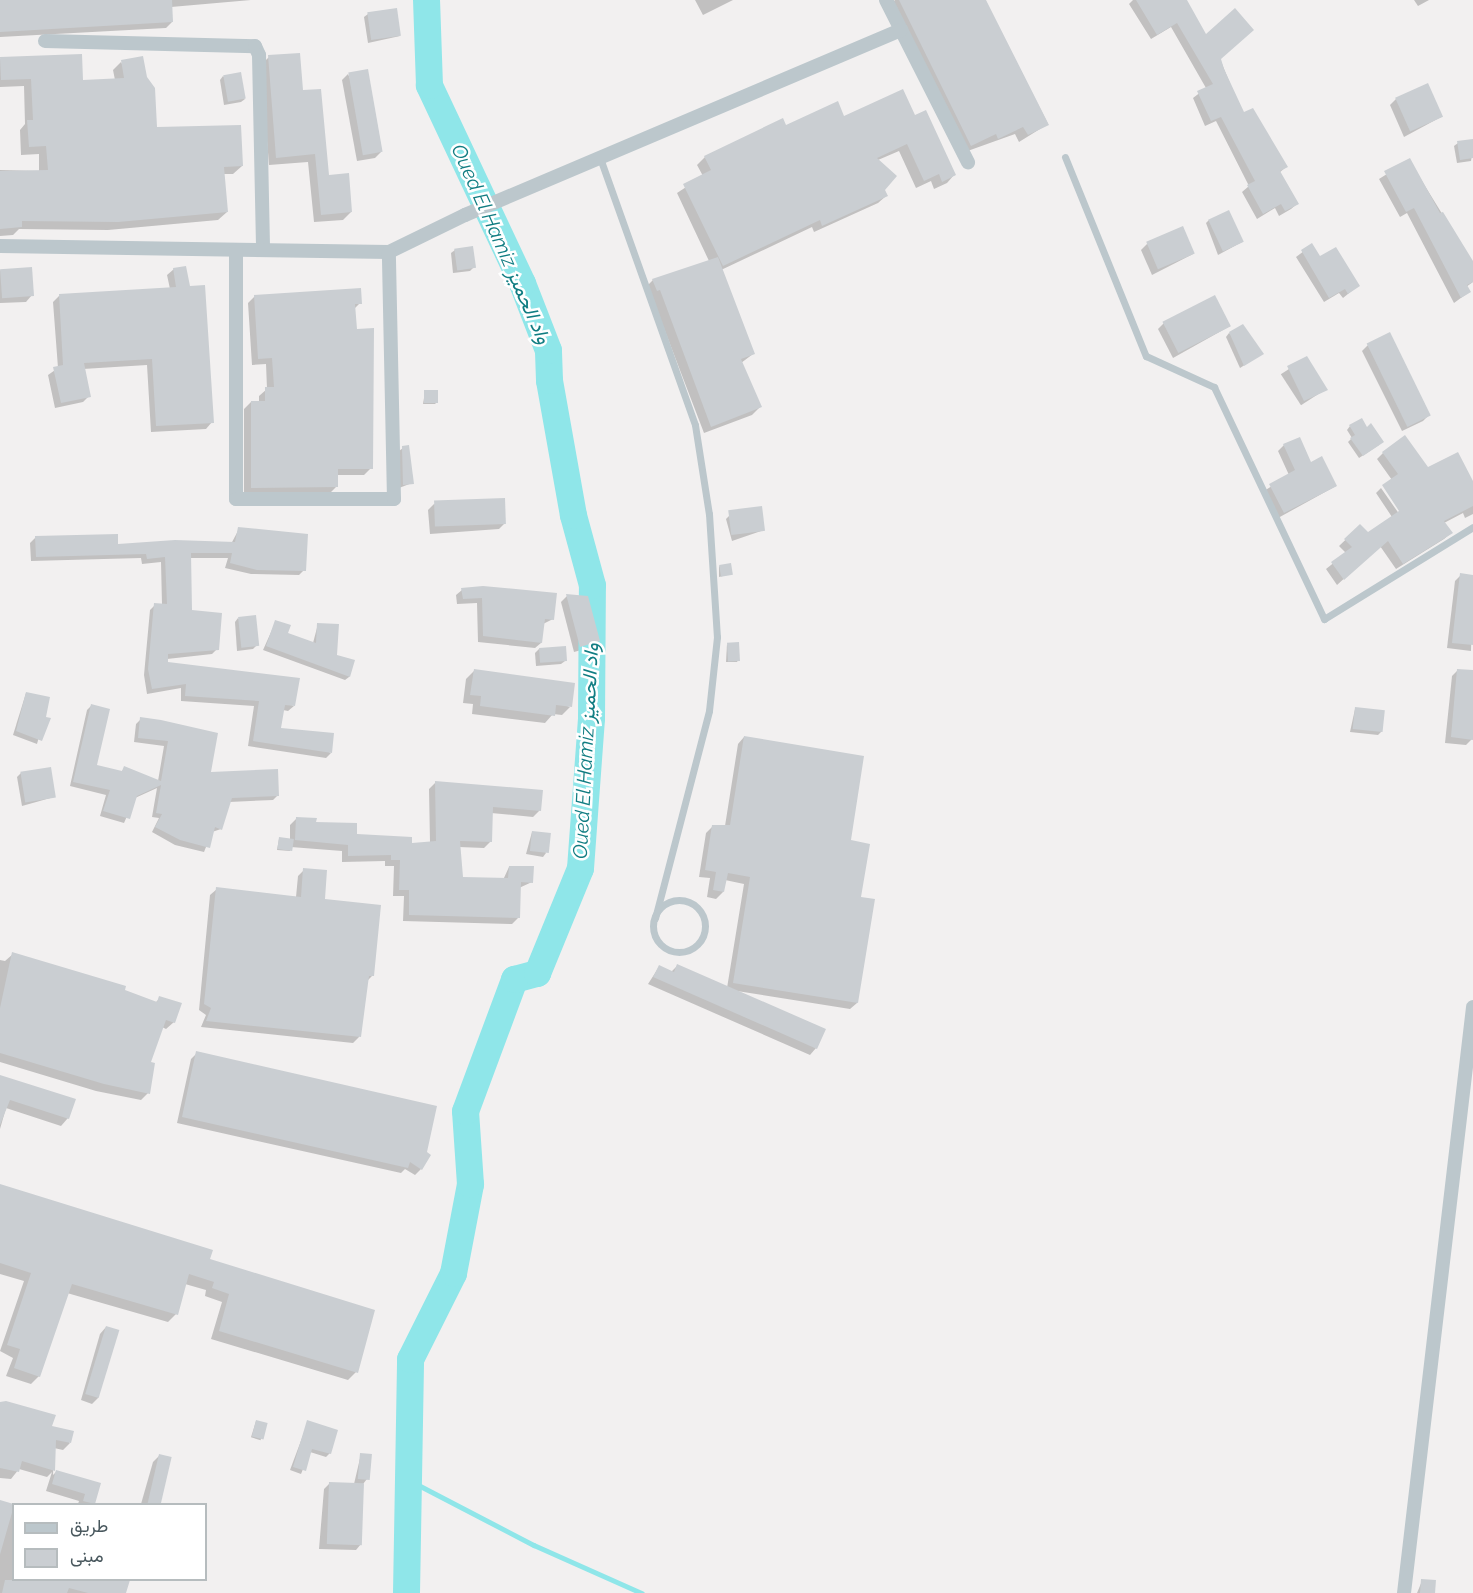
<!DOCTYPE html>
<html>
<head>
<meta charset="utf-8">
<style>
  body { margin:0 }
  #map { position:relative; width:1473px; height:1593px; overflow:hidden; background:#f2f0f0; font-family:Raleway,Vazirmatn,sans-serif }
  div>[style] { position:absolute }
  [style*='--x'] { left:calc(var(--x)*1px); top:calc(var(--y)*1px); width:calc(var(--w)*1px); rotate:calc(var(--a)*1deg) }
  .shadow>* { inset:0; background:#0003; transform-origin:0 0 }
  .stream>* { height:4.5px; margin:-2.25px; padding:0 2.25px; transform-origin:2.25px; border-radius:2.25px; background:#8fe6e9 }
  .river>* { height:27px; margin:-13.5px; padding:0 13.5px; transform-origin:13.5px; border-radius:13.5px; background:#8fe6e9 }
  .building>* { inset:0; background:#caced2; transform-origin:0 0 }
  .lane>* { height:7px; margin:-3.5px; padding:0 3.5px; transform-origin:3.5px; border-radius:3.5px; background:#bcc7cc }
  .lane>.ring { margin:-3.5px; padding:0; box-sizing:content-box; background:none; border:7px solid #bcc7cc; border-radius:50% }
  .street>* { height:14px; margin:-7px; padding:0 7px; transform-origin:7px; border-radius:7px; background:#bcc7cc }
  span { translate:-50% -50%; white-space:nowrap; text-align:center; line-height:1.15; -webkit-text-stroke:5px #fff; paint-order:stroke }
  .water-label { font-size:20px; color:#117d82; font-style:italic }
  .legend { position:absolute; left:12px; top:1503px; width:195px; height:78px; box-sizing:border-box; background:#fff; border:2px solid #b6bcbe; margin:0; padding:8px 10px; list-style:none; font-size:18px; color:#48575d }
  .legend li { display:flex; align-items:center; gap:12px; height:30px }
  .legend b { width:30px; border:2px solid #b6bcbe }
</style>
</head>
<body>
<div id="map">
  <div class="shadow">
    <i style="clip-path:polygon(0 0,251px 0,171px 7px,172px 22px,166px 28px,0 37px)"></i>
    <i style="clip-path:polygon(695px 0,733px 0,703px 15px)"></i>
    <i style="clip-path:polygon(895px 0,985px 0,1048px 124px,1019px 142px,1015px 134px,962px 153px,888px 7px)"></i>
    <i style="clip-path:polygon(1133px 0,1185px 0,1220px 59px,1243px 115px,1286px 167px,1279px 173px,1297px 204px,1291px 209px,1279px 216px,1275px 208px,1257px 219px,1242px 192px,1249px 186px,1216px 121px,1205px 126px,1193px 98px,1206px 88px,1171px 27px,1151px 39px,1129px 4px)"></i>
    <i style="clip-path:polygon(1414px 0,1429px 0,1418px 6px)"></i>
    <i style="clip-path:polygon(368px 14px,400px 36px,368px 43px,364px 17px)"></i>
    <i style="clip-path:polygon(269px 57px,302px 92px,327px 176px,351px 212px,343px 220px,314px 222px,308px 162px,269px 165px,261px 65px)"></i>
    <i style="clip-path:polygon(0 59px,82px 81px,115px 80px,113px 70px,121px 62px,156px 128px,242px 166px,233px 174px,223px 174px,227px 212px,218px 220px,108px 230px,19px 229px,13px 235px,0 236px,0 170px,39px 171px,39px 154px,21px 155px,20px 130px,25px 124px,24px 86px,0 87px)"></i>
    <i style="clip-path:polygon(348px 74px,381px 152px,375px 158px,357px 161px,342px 80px)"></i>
    <i style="clip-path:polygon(223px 76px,245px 99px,241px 102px,224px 105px,220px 80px)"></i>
    <i style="clip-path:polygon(1396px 99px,1441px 117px,1404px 137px,1390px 105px)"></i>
    <i style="clip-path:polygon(914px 117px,954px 175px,947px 183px,934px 189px,931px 181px,916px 188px,899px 151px,878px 160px,886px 196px,878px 203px,814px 232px,812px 227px,721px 270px,753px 354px,741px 363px,760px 407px,752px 415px,704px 433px,652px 297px,645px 288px,653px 280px,709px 261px,677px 193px,703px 176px,697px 165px,705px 157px,785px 127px,843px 118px)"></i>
    <i style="clip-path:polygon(1458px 143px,1473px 149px,1471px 161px,1457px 163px,1454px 146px)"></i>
    <i style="clip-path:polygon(1409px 160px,1473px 264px,1473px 282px,1466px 287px,1469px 292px,1454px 303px,1407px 213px,1400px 217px,1379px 179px)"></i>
    <i style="clip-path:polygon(1209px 220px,1242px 242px,1218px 255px,1206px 223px)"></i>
    <i style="clip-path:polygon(1147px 244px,1193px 254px,1152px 275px,1141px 250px)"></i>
    <i style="clip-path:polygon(1312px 245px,1320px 258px,1359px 285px,1343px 298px,1339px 293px,1324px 302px,1296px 257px)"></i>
    <i style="clip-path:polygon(455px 250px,474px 267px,470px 271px,453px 273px,451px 253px)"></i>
    <i style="clip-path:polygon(174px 269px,212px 422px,206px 429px,151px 432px,147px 365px,83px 369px,89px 396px,83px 402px,55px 408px,48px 375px,58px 368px,53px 302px,59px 296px,170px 289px,167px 275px)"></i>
    <i style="clip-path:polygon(0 270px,32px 295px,26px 302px,0 303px)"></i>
    <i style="clip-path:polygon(255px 296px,360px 303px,354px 309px,371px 468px,364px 475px,336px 475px,336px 487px,329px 494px,244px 494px,244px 409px,251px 402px,259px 402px,259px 396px,267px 389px,266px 364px,252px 365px,248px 303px)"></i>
    <i style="clip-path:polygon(1164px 323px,1230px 326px,1173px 358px,1158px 329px)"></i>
    <i style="clip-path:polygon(1229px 333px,1262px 354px,1240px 368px,1226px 337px)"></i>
    <i style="clip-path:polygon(1368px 345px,1429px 415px,1423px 421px,1402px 431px,1362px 351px)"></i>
    <i style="left:1306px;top:358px;width:37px;height:30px;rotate:57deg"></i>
    <i style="clip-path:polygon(425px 392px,436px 403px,435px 404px,423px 404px)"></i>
    <i style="clip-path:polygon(1350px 426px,1366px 429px,1379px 445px,1359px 458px,1348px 442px,1352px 438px,1347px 430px)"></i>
    <i style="clip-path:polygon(1284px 445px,1336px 486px,1278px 518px,1264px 491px,1289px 475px,1278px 451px)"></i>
    <i style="clip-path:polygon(403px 448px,412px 483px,399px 488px,399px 451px)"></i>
    <i style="clip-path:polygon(1383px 453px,1473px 482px,1473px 514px,1465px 518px,1463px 513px,1444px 523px,1451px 533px,1444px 539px,1396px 569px,1380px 546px,1337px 585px,1326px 569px,1346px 553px,1339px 546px,1360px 526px,1368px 534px,1392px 517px,1376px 493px,1381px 488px,1402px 518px,1392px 480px,1377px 459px)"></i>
    <i style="clip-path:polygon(434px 504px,505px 523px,499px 529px,430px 534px,428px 510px)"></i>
    <i style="clip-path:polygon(730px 515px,764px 530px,732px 541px,726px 519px)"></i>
    <i style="clip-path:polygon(239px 529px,304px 570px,299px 575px,251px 574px,225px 568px,228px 558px,190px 558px,191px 611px,217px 649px,212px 654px,167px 659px,167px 663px,294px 706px,288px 711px,283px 710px,280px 730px,331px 753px,326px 758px,248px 746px,254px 706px,181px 701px,181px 688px,147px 694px,144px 675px,150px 610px,155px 605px,162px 605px,161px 562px,142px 564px,141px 558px,31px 561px,30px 543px,36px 537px,117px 545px,231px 544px)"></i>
    <i style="clip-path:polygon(719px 566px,731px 574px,719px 577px)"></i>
    <i style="clip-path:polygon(1461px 575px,1473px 576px,1471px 651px,1447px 648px,1455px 581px)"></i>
    <i style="clip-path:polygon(462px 590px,553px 619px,543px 624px,541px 643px,535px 648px,478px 642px,477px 603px,457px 604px,456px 595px)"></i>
    <i style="clip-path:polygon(567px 596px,599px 641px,592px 647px,574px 652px,561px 602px)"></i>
    <i style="clip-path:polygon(238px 618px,257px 645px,253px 649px,237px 651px,235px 622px)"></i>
    <i style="clip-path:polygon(276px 621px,286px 633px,313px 643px,318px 624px,335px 656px,353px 661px,349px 677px,345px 680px,263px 650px)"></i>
    <i style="clip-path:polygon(727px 644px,738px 660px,737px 662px,726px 662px)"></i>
    <i style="clip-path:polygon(539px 649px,565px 661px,561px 664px,536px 666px,535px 653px)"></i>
    <i style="clip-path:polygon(1458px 670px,1473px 672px,1472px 739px,1466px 745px,1445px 743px,1452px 676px)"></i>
    <i style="clip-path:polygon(474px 671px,570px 707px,562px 715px,553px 714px,545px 723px,472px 714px,473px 704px,463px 703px,466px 679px)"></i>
    <i style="clip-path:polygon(26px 693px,44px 718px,37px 744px,13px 735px)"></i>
    <i style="clip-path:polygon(91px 706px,96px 766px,121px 772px,125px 768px,158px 781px,164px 746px,134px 742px,136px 724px,141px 719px,209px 773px,278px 795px,273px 800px,229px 802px,221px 829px,212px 832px,204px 852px,175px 845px,152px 832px,159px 818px,152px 817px,157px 788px,135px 798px,124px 823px,100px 816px,106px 795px,70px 786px,87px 710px)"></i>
    <i style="clip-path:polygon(1355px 709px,1382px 731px,1378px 735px,1350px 732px)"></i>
    <i style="clip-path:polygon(744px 737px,849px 842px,860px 898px,857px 1003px,850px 1009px,737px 991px,816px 1048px,810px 1055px,648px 984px,659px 967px,671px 972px,677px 966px,727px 988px,744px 884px,725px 880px,723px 892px,716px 899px,707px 897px,710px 878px,699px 877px,706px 833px,713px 826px,725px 826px,738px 744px)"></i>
    <i style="clip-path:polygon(21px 773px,54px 797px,22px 806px,17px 777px)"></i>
    <i style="clip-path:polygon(436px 782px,540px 810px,533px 817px,491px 813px,491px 841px,484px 848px,459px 847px,461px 878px,503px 880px,509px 867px,532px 882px,519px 888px,518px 918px,512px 924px,403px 921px,404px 896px,393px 896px,394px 866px,385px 866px,385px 861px,342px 862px,342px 851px,291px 847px,290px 851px,277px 850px,279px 839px,290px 840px,290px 825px,297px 818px,356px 835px,411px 844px,430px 843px,429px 789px)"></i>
    <i style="clip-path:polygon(532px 832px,546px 853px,543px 857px,526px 854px)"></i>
    <i style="clip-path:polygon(304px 870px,372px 976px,367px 981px,359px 1037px,353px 1043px,201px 1027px,206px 1015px,199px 1010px,210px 895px,217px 889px,296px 897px,298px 876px)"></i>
    <i style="clip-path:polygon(13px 954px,155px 1003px,160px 998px,174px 1022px,166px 1029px,162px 1027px,149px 1063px,148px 1093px,141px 1100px,96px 1091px,0 1062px,0 960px,5px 961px)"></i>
    <i style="clip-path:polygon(197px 1053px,435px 1107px,421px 1169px,415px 1175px,405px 1169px,401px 1173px,177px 1123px,191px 1059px)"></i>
    <i style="clip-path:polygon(0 1077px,68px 1118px,61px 1126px,6px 1108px,0 1129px)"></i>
    <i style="clip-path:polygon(0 1186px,208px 1260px,356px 1372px,348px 1380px,211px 1339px,222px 1302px,205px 1296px,206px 1290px,185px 1284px,176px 1314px,168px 1322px,67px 1293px,39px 1376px,31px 1384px,6px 1376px,13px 1358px,0 1351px,24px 1281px,0 1274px)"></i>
    <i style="clip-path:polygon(106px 1327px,98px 1398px,92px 1404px,81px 1400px,100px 1334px)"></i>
    <i style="clip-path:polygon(0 1404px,50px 1427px,70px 1443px,63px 1450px,54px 1448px,53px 1475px,57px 1471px,99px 1484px,93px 1504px,78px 1504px,79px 1501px,46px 1491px,52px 1472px,47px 1477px,19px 1469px,11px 1479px,0 1478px)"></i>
    <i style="left:256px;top:1421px;width:10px;height:17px;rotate:17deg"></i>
    <i style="clip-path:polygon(308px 1422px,330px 1453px,326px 1457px,310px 1452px,301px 1474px,290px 1470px)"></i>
    <i style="clip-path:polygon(361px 1454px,367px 1479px,363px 1484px,361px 1544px,356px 1550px,319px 1549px,324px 1489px,329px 1484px,354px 1484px)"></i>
    <i style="clip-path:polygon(160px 1455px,170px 1458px,157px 1504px,141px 1504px,153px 1462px)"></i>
    <i style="clip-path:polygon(0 1502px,14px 1505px,14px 1580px,129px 1580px,125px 1593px,0 1593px)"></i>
    <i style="clip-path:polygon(1422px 1581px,1434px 1593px,1417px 1593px)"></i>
  </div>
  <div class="stream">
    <i style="--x:407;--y:1479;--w:143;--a:27.5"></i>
    <i style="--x:534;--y:1545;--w:118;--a:24"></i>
  </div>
  <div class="river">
    <i style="--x:406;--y:1593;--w:234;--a:-89"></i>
    <i style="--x:410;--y:1359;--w:96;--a:-63.4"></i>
    <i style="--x:453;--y:1273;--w:91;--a:-79.2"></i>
    <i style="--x:470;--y:1184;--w:73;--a:-93.9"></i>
    <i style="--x:465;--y:1111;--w:141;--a:-69.6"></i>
    <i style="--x:514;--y:979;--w:24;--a:-15"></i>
    <i style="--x:537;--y:973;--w:113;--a:-67.7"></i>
    <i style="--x:580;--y:868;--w:150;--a:-85.8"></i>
    <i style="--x:591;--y:718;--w:133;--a:-89.6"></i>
    <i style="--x:592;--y:585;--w:73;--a:-105.2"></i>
    <i style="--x:573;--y:515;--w:137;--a:-100.1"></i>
    <i style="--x:549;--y:380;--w:30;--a:-92"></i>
    <i style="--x:548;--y:350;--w:72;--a:-111.2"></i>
    <i style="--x:522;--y:283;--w:219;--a:-115.2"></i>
    <i style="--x:429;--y:85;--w:85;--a:-92"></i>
  </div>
  <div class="building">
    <i style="clip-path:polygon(0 0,172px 0,173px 22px,0 32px)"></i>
    <i style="clip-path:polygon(899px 0,986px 0,1049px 125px,1028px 135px,1023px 127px,998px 139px,996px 134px,971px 146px)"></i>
    <i style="clip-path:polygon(1136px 0,1187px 0,1206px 34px,1235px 8px,1254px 30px,1221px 59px,1224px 69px,1244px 112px,1253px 108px,1288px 167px,1280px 171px,1299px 204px,1285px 211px,1281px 204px,1263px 214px,1247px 185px,1255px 181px,1221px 117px,1211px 121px,1197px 91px,1213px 84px,1177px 23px,1157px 35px)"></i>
    <i style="left:397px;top:8px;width:28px;height:30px;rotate:82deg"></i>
    <i style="clip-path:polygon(300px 53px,303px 90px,321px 89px,329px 175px,349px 173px,352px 212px,321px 215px,315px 154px,276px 158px,268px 55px)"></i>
    <i style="clip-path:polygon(82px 54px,83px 80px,124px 78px,121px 60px,143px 56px,147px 77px,155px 88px,157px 127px,241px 125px,243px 166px,224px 167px,228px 212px,118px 222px,22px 221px,22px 227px,0 229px,0 171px,48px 170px,46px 146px,29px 147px,27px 120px,33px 120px,31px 79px,1px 80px,0 57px)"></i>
    <i style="left:368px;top:69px;width:84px;height:20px;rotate:80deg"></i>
    <i style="left:241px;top:72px;width:27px;height:18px;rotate:80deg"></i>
    <i style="left:1428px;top:83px;width:37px;height:36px;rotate:66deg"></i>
    <i style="clip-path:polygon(903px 89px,915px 115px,926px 110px,956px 175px,942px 182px,939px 174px,924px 181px,907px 144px,877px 158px,897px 176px,885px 190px,888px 196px,822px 226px,820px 220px,723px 266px,683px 184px,711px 170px,704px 156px,783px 118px,786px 125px,838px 101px,844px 116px)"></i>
    <i style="clip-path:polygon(1473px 139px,1473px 158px,1460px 160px,1457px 141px)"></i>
    <i style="clip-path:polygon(1410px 158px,1440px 213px,1443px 212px,1473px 261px,1473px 282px,1467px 285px,1471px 292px,1461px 298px,1414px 208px,1406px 212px,1384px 171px)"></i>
    <i style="left:1229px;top:210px;width:35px;height:23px;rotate:65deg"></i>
    <i style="left:1183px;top:226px;width:30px;height:40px;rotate:67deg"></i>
    <i style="clip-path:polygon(1312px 243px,1320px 256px,1336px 247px,1360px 286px,1348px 294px,1345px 289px,1329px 298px,1301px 250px)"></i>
    <i style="left:473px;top:246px;width:22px;height:19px;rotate:82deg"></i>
    <i style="clip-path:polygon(718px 257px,755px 354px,741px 359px,762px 407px,711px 427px,660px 290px,657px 291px,652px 279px)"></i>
    <i style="clip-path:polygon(186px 266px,190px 286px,205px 285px,214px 423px,156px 426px,152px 359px,84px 363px,91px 397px,61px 403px,53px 367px,63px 365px,59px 294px,176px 287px,173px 268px)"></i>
    <i style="left:32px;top:267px;width:29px;height:32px;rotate:86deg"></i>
    <i style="clip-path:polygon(361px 288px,362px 304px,355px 304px,357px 329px,374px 328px,373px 469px,338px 469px,338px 487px,251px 488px,251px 401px,265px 401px,265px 387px,274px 387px,272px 358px,258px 359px,254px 295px)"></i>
    <i style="left:1215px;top:295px;width:35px;height:59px;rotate:63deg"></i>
    <i style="clip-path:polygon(1243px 324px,1264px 354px,1244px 366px,1229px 332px)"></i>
    <i style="left:1390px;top:332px;width:93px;height:26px;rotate:64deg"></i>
    <i style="clip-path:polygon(1307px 356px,1328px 390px,1304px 401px,1287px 366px)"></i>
    <i style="left:424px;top:390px;width:14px;height:13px"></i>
    <i style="clip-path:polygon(1362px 418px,1367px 427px,1371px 423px,1384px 442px,1363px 456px,1350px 438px,1355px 435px,1349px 425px)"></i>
    <i style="clip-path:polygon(1405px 435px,1428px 467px,1458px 452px,1473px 481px,1473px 506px,1444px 521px,1453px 533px,1403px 564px,1388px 541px,1344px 580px,1331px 562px,1352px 547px,1344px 539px,1360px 524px,1368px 532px,1399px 511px,1382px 485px,1398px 474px,1382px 452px)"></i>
    <i style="clip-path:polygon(1300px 437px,1311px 462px,1322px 456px,1337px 486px,1284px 513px,1269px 484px,1295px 470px,1283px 444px)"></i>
    <i style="clip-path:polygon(409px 445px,414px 484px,403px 485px,402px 446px)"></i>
    <i style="left:505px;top:498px;width:26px;height:71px;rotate:88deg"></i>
    <i style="left:762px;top:506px;width:25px;height:34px;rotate:83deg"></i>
    <i style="clip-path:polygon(238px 527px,308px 534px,306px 571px,257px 570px,230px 563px,232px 553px,191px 553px,192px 610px,222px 613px,219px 650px,168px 654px,168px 662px,300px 678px,295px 706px,285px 705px,281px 728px,334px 733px,332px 753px,253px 741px,259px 701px,185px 696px,186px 684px,152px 689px,148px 669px,154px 603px,167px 604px,165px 557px,147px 559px,146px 554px,36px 557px,35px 536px,118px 534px,118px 544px,175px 540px,235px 542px)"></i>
    <i style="left:731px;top:563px;width:12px;height:12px;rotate:81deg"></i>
    <i style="clip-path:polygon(1460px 573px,1473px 575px,1473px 645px,1452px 643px)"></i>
    <i style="clip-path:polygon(483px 586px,557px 593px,554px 620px,545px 619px,542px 643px,483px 636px,482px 598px,463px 599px,461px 588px)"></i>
    <i style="clip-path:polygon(566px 594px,588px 596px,600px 641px,580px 647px)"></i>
    <i style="left:256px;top:615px;width:31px;height:18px;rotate:84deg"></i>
    <i style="clip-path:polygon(275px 620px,291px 625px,288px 633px,316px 643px,317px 623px,339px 624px,337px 655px,355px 660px,350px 677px,266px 646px)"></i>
    <i style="left:739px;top:642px;width:19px;height:12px;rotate:87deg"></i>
    <i style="left:566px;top:646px;width:15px;height:27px;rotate:86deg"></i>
    <i style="clip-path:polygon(474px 669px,575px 683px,572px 707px,556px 705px,555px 716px,480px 706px,481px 696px,470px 695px)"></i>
    <i style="clip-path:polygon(1457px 669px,1473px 670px,1473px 740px,1451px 737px)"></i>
    <i style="clip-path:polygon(26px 692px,50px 697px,46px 717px,51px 718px,42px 741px,16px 731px)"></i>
    <i style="clip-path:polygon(91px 704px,110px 709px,97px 765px,122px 771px,124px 766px,161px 781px,168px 741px,138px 738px,140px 717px,161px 720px,218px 733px,211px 772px,278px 769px,279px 796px,232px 798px,222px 830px,215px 827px,210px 848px,180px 840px,155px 827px,162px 814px,156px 813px,161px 785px,137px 796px,130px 819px,103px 811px,110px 790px,73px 782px)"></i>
    <i style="left:1355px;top:707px;width:30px;height:22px;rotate:6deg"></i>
    <i style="clip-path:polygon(744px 736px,864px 756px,851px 840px,870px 844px,861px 897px,875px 899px,858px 1003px,733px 983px,750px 877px,728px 873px,724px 892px,713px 890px,716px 872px,705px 870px,712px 825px,730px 825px)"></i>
    <i style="left:51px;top:767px;width:31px;height:31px;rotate:81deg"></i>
    <i style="clip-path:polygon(435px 781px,543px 790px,541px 811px,493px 807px,492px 842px,460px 841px,463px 877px,508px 878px,509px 866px,534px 866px,533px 883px,521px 882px,520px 918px,409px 915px,409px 890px,399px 890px,400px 860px,391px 860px,391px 855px,348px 856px,348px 845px,295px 840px,296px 817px,317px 818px,316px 822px,357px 823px,357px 834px,412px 837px,412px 843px,436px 841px)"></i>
    <i style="left:532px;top:831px;width:19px;height:20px;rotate:6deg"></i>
    <i style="left:279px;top:837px;width:15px;height:12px;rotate:8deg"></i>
    <i style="clip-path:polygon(303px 868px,327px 870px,325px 899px,381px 905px,374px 976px,369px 976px,361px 1037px,206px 1021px,211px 1008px,204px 1004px,216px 887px,301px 897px)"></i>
    <i style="clip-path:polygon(12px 952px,126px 986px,125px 990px,157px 1002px,159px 996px,182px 1003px,175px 1023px,166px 1020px,151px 1062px,155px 1063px,150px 1094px,104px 1084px,0 1053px,0 1008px)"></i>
    <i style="clip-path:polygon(677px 964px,826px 1029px,817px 1049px,653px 977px,659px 965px,674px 972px)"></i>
    <i style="clip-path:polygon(196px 1051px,437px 1106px,427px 1152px,431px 1155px,422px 1170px,410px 1162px,408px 1168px,182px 1117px)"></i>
    <i style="clip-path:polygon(0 1075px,76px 1099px,69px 1119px,10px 1100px,0 1125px)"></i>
    <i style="clip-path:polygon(0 1184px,213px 1250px,210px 1259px,375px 1310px,358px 1373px,219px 1331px,229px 1294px,212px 1288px,214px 1282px,189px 1274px,178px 1315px,72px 1284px,40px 1377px,14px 1368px,20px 1349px,7px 1345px,31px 1273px,0 1263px)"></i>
    <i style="left:106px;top:1326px;width:14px;height:71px;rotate:17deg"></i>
    <i style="clip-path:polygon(6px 1401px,56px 1415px,52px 1426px,74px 1431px,71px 1443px,56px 1440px,55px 1471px,22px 1461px,19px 1472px,0 1468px,0 1402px)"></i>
    <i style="left:256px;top:1420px;width:12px;height:17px;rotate:14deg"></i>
    <i style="clip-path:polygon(307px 1420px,338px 1430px,331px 1454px,312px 1449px,306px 1471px,293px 1467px)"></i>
    <i style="left:360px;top:1453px;width:12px;height:26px;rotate:5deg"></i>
    <i style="left:159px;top:1454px;width:13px;height:52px;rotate:13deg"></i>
    <i style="clip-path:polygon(56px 1470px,101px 1483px,95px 1504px,83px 1501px,85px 1494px,52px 1484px)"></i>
    <i style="left:329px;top:1482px;width:35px;height:62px;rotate:2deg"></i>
    <i style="left:0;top:1500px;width:15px;height:68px;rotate:16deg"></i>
    <i style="left:1421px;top:1579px;width:15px;height:14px;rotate:4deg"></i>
    <i style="clip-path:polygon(5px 1580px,130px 1580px,126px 1593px,88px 1593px,69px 1588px,67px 1593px,2px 1593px)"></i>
  </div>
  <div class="lane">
    <i style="--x:1065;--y:157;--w:215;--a:67.9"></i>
    <i style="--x:1146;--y:356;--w:75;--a:24.5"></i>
    <i style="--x:1214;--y:387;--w:257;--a:64.6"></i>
    <i style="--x:1324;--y:619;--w:175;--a:-31.7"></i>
    <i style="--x:600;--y:158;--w:283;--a:70.4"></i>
    <i style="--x:695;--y:425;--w:90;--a:81.1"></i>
    <i style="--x:709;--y:514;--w:123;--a:86.3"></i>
    <i style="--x:717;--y:637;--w:74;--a:96.2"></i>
    <i style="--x:709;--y:711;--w:214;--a:104.6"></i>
    <i class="ring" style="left:653px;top:900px;width:45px;height:45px"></i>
  </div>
  <div class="street">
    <i style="--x:886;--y:0;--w:182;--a:63.2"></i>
    <i style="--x:45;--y:41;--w:210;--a:1.4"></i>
    <i style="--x:255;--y:46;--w:10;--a:66"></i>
    <i style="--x:259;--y:55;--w:195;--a:88.8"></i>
    <i style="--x:0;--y:246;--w:389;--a:0.9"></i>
    <i style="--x:389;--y:252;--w:85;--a:-26"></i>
    <i style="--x:465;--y:215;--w:474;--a:-23"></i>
    <i style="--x:236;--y:250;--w:249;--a:90"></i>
    <i style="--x:236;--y:499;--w:158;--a:0"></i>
    <i style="--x:394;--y:499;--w:247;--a:-91.2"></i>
    <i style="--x:1404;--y:1593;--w:590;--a:-83.28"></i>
  </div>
  <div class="water-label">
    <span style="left:501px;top:244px;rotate:66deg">Oued El Hamiz واد الحميز</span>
    <span style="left:586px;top:751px;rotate:-87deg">Oued El Hamiz واد الحميز</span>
  </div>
  <ul class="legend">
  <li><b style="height:8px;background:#bcc7cc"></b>طريق</li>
  <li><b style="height:16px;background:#caced2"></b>مبنى</li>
  </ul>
</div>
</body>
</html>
